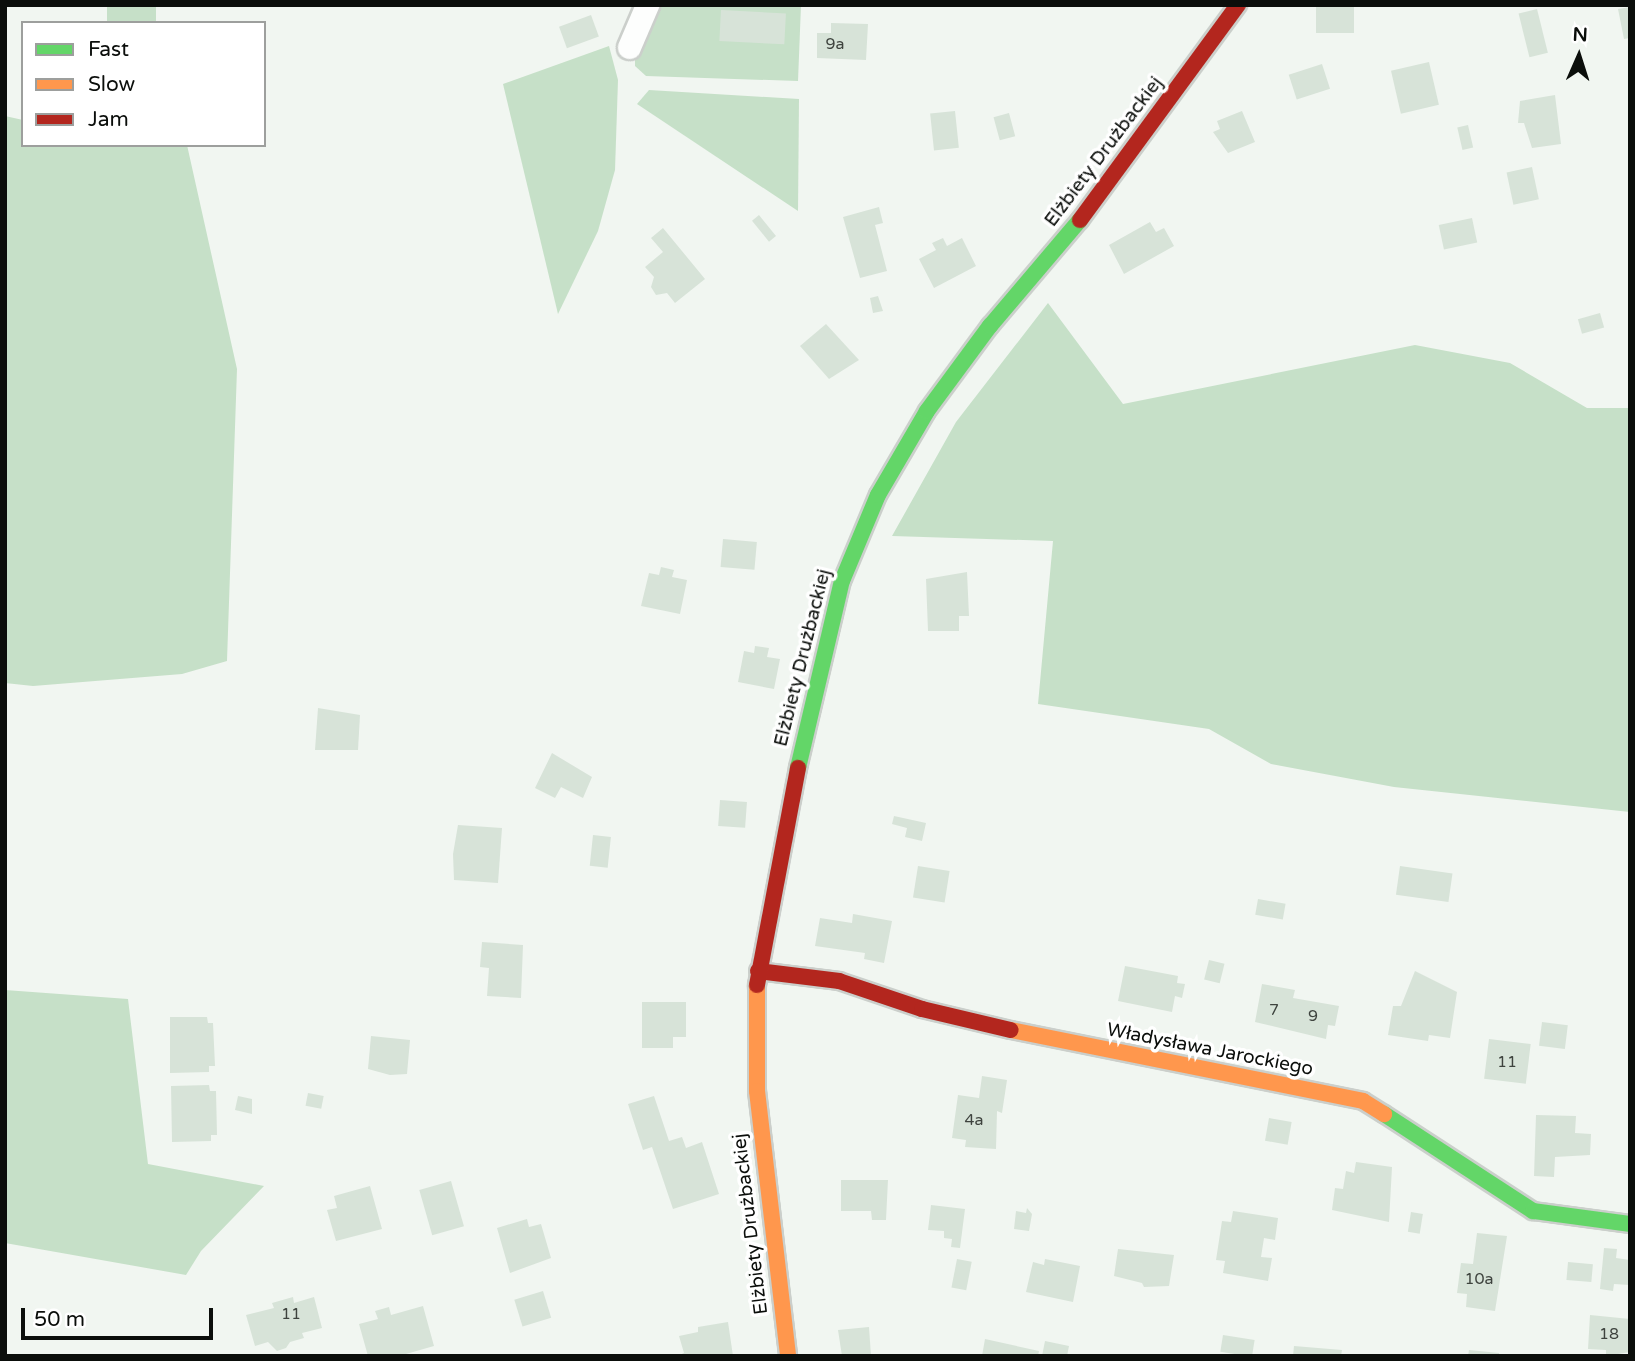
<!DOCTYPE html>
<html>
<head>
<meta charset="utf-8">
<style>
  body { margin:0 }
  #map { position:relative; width:1635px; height:1361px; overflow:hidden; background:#f1f6f1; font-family:"Varela Round",sans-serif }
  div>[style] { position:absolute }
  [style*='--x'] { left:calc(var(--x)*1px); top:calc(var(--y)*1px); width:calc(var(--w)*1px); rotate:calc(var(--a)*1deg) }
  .green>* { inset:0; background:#c6e0c8; transform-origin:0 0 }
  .building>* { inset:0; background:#d7e3d8; transform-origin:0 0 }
  .roads { filter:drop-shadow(2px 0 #cbcfcb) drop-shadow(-2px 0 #cbcfcb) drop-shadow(0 2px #cbcfcb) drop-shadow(0 -2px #cbcfcb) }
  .street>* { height:23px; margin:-11.5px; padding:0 11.5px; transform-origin:11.5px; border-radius:11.5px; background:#fdfefd }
  .fast>* { height:16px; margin:-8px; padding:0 8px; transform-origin:8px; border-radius:8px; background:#63d668 }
  .slow>* { height:16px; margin:-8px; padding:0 8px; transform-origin:8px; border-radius:8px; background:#ff974d }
  .jam>* { height:16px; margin:-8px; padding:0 8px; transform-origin:8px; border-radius:8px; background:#b3261e }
  span { translate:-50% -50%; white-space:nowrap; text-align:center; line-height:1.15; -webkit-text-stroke:7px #fff; paint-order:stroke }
  .number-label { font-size:16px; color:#3e433e }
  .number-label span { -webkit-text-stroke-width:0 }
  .street-label { font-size:19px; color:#0b0e0b }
  .frame { position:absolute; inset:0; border:7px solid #0b0e0b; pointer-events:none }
  .legend { position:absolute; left:21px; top:21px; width:245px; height:126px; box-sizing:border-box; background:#fff; border:2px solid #9d9f9d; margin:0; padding:9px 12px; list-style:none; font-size:21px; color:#0b0e0b }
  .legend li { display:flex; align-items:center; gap:14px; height:35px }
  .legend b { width:35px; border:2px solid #9d9f9d }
  .north { position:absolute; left:1544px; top:21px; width:70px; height:70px; -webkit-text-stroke:5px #fff; paint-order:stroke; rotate:3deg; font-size:19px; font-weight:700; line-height:28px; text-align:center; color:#0b0e0b }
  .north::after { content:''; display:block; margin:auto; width:24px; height:32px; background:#0b0e0b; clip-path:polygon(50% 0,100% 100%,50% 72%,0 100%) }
  .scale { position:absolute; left:21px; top:1308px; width:192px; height:32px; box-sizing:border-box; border:4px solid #0b0e0b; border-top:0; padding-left:9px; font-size:21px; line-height:24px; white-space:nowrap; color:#0b0e0b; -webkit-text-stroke:5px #fff; paint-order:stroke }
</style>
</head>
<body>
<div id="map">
  <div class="green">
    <i style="left:107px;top:5px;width:49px;height:18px"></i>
    <i style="clip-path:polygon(657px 5px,801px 5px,798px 81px,646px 76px,635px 66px,635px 45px)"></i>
    <i style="clip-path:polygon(609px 46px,618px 80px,615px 170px,598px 231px,558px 314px,503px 84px)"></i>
    <i style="clip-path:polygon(649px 90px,799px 99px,798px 211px,637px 104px)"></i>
    <i style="clip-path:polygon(5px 116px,23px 120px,23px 145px,187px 145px,237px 369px,227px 661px,182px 674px,33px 686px,5px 683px)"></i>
    <i style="clip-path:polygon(1048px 303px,1123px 404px,1415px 345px,1510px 363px,1587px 408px,1630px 408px,1630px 812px,1394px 787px,1271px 764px,1209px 729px,1038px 704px,1053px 541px,892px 536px,956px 422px)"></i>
    <i style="clip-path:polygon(5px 990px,128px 999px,148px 1164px,264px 1186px,201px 1251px,186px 1275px,5px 1243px)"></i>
  </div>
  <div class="building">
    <i style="left:1316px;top:5px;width:38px;height:28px"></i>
    <i style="clip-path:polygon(1630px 7px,1630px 38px,1624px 39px,1618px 9px)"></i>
    <i style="left:1537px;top:9px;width:45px;height:19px;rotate:76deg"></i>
    <i style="left:721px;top:10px;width:65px;height:31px;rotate:3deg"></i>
    <i style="left:591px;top:15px;width:23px;height:34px;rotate:70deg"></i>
    <i style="clip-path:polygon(831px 23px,868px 24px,866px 60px,817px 58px,817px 33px,831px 33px)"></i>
    <i style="left:1429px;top:62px;width:44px;height:39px;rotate:77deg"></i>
    <i style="left:1322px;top:64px;width:26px;height:35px;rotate:72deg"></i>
    <i style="clip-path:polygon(1555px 95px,1561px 144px,1532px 148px,1524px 123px,1518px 123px,1520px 101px)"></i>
    <i style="left:955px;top:111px;width:37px;height:25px;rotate:84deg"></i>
    <i style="clip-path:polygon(1242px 111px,1255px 142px,1228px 153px,1213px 132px,1220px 129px,1217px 121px)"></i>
    <i style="left:1009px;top:113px;width:24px;height:16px;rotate:75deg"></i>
    <i style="left:1468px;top:125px;width:23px;height:11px;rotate:77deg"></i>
    <i style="left:1532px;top:167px;width:33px;height:26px;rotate:78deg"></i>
    <i style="clip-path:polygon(879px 207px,883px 223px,875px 225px,887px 271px,860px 278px,843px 217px)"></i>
    <i style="left:759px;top:215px;width:27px;height:9px;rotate:51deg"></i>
    <i style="left:1472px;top:218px;width:25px;height:34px;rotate:78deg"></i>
    <i style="clip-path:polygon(1150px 222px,1156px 232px,1164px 228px,1174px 246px,1124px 274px,1109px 245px)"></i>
    <i style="clip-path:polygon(663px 228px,705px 279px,675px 303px,667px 293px,656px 295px,651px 287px,654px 277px,645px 267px,663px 252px,651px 238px)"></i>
    <i style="clip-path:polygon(943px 238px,947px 246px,962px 238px,976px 266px,934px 288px,919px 259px,936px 250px,932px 243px)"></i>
    <i style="clip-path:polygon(878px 296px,883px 311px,873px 313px,870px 298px)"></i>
    <i style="left:1600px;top:313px;width:15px;height:23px;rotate:74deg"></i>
    <i style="clip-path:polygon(826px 324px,859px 360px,829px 379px,800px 346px)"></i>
    <i style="left:723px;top:539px;width:34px;height:28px;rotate:5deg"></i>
    <i style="clip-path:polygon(661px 567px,674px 570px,672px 577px,687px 580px,680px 614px,641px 606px,649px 573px,659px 575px)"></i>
    <i style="clip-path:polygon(967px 572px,969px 616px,959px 616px,959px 631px,928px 631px,926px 579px)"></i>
    <i style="clip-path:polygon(755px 646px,769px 648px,767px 657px,780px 659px,774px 689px,738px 682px,744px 651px,754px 653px)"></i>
    <i style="clip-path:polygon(318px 708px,360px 715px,358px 750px,315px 750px)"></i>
    <i style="clip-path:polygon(552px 753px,592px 777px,583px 798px,561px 787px,555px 798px,535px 788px)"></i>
    <i style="left:720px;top:800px;width:27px;height:26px;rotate:4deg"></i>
    <i style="clip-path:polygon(894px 816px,926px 823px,922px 841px,905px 837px,907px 828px,892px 824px)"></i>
    <i style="clip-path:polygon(458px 825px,502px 828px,498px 883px,454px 880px,453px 854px)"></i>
    <i style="left:593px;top:835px;width:18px;height:31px;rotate:6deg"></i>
    <i style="left:918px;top:866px;width:32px;height:32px;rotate:9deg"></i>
    <i style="left:1400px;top:866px;width:53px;height:29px;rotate:8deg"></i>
    <i style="left:1258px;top:899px;width:28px;height:16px;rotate:10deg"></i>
    <i style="clip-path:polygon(853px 914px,892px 921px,884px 963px,864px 959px,865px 953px,815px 946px,820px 918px,852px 923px)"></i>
    <i style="clip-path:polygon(482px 942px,523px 945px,521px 998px,487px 996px,489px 968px,480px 967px)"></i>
    <i style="left:1209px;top:960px;width:16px;height:20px;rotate:14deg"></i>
    <i style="clip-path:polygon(1125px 966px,1178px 976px,1177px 983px,1185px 984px,1182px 998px,1175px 996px,1172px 1012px,1118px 1001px)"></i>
    <i style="clip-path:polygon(1415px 971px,1457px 992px,1450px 1038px,1429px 1035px,1428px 1041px,1388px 1035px,1393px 1006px,1401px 1006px)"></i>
    <i style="clip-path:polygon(1262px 984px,1295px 990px,1293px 998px,1339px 1006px,1335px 1026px,1328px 1025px,1326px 1039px,1255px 1022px)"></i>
    <i style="clip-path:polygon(642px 1002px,686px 1002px,686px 1037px,673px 1037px,673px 1048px,642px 1048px)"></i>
    <i style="clip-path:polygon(170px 1017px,207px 1017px,208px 1023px,213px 1023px,215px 1066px,209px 1066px,209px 1072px,170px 1073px)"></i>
    <i style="left:1542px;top:1022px;width:26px;height:24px;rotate:7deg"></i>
    <i style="clip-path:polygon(371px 1036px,410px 1040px,407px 1074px,390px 1075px,368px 1069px)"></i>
    <i style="left:1489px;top:1039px;width:42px;height:40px;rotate:7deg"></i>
    <i style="clip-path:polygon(982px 1076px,1007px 1080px,1002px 1113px,997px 1111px,996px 1149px,965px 1147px,966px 1140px,952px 1138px,958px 1095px,979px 1098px)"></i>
    <i style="clip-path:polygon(209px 1085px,210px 1091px,216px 1091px,217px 1135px,211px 1135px,211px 1141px,172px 1142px,171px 1086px)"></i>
    <i style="left:308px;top:1093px;width:16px;height:13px;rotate:11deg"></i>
    <i style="clip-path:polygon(238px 1096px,252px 1099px,252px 1114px,235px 1110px)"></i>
    <i style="clip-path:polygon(654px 1096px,669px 1141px,682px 1137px,686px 1148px,702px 1142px,719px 1194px,673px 1209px,652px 1147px,643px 1150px,628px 1104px)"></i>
    <i style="clip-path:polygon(1536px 1115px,1576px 1116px,1575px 1133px,1591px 1134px,1590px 1155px,1555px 1157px,1554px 1177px,1534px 1176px)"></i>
    <i style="left:1269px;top:1118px;width:23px;height:23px;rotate:10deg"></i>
    <i style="clip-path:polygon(1356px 1162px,1392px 1167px,1389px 1222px,1332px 1210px,1335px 1188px,1343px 1189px,1346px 1171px,1354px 1173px)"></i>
    <i style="clip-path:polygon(841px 1180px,888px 1180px,886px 1220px,872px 1220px,871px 1211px,841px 1211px)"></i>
    <i style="left:451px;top:1181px;width:47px;height:33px;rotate:74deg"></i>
    <i style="clip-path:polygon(370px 1186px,382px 1229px,336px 1241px,327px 1210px,337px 1208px,334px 1196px)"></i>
    <i style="clip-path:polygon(931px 1205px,965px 1209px,960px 1248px,951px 1247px,952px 1239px,944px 1238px,944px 1231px,928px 1230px)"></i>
    <i style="clip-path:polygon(1027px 1208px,1032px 1214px,1029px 1231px,1014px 1229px,1016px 1211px,1026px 1213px)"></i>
    <i style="clip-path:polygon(1233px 1211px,1278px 1218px,1275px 1240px,1264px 1238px,1261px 1257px,1272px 1258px,1268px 1281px,1223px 1273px,1225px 1261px,1216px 1260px,1222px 1221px,1231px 1222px)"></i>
    <i style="left:1411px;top:1212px;width:12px;height:20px;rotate:9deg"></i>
    <i style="clip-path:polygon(527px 1219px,529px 1227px,541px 1224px,551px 1258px,510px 1273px,497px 1228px)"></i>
    <i style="clip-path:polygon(1477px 1233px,1507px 1236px,1495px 1311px,1466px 1307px,1467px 1294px,1457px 1293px,1461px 1263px,1473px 1264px)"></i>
    <i style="clip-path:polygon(1604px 1248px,1617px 1249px,1616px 1258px,1630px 1260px,1630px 1285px,1614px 1284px,1613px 1291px,1600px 1289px)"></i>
    <i style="clip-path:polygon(1118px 1249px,1174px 1255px,1169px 1286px,1144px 1287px,1142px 1283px,1114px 1276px)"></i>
    <i style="left:957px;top:1259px;width:15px;height:29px;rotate:11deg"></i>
    <i style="clip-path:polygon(1045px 1259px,1080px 1266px,1073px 1302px,1026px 1292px,1033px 1262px,1044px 1265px)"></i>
    <i style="left:1568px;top:1262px;width:25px;height:18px;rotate:5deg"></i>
    <i style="left:543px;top:1291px;width:28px;height:30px;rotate:73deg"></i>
    <i style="clip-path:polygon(293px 1297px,294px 1303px,314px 1297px,322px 1328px,302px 1333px,304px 1338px,290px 1342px,286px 1348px,277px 1351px,268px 1342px,255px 1346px,246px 1315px,274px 1308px,272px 1303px)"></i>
    <i style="clip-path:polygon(423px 1306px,434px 1346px,399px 1356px,368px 1356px,359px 1324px,378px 1319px,375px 1311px,389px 1307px,391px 1315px)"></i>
    <i style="clip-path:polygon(1590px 1315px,1630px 1319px,1630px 1352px,1606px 1356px,1606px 1350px,1588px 1349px)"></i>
    <i style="clip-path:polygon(728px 1322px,733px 1356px,677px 1356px,684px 1353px,679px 1336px,698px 1332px,698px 1327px)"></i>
    <i style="clip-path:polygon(869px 1327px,871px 1356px,842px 1356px,838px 1330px)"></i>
    <i style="left:1223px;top:1335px;width:32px;height:17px;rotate:9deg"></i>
    <i style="clip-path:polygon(985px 1339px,1039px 1351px,1038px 1356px,982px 1356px)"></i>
    <i style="clip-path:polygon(1045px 1341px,1069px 1346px,1067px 1356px,1042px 1356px)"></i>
    <i style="clip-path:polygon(1294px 1346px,1342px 1350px,1341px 1356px,1293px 1356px)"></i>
    <i style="clip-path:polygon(1469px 1350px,1499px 1353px,1499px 1356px,1468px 1356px)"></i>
  </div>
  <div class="roads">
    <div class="street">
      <i style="--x:629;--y:47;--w:46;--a:-66.8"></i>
    </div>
    <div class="fast">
      <i style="--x:798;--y:768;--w:192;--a:-76.8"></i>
      <i style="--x:842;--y:581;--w:93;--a:-67.3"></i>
      <i style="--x:878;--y:495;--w:97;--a:-59.7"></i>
      <i style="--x:927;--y:411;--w:106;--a:-53.5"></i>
      <i style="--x:990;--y:326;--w:139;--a:-49.7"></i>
      <i style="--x:1384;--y:1114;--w:178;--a:33.1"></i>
      <i style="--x:1533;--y:1211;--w:98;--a:7.6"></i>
    </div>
    <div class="slow">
      <i style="--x:757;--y:985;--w:106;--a:90"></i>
      <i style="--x:757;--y:1091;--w:267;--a:83.3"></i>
      <i style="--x:1011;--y:1030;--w:359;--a:11.4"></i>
      <i style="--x:1363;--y:1101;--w:25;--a:32"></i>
    </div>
    <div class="jam">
      <i style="--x:1080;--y:220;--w:267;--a:-53.7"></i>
      <i style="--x:758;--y:971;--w:82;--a:7"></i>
      <i style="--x:839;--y:981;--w:88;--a:18.6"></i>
      <i style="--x:922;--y:1009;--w:91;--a:13.3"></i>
      <i style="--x:757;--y:985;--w:221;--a:-79.3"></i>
    </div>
  </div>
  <div class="number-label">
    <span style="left:835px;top:44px">9a</span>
    <span style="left:1274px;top:1010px">7</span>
    <span style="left:1313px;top:1016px">9</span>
    <span style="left:1507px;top:1062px">11</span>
    <span style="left:974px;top:1120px">4a</span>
    <span style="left:1479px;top:1279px">10a</span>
    <span style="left:291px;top:1314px">11</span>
    <span style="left:1609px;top:1334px">18</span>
  </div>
  <div class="street-label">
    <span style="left:1104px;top:152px;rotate:-53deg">Elżbiety Drużbackiej</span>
    <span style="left:803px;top:658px;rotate:-76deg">Elżbiety Drużbackiej</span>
    <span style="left:1210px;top:1050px;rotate:11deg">Władysława Jarockiego</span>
    <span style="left:751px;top:1224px;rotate:-97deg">Elżbiety Drużbackiej</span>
  </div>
  <div class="frame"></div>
  <ul class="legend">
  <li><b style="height:9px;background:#63d668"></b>Fast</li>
  <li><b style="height:9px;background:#ff974d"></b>Slow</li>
  <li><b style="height:9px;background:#b3261e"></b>Jam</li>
  </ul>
  <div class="north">N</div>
  <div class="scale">50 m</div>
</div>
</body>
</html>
